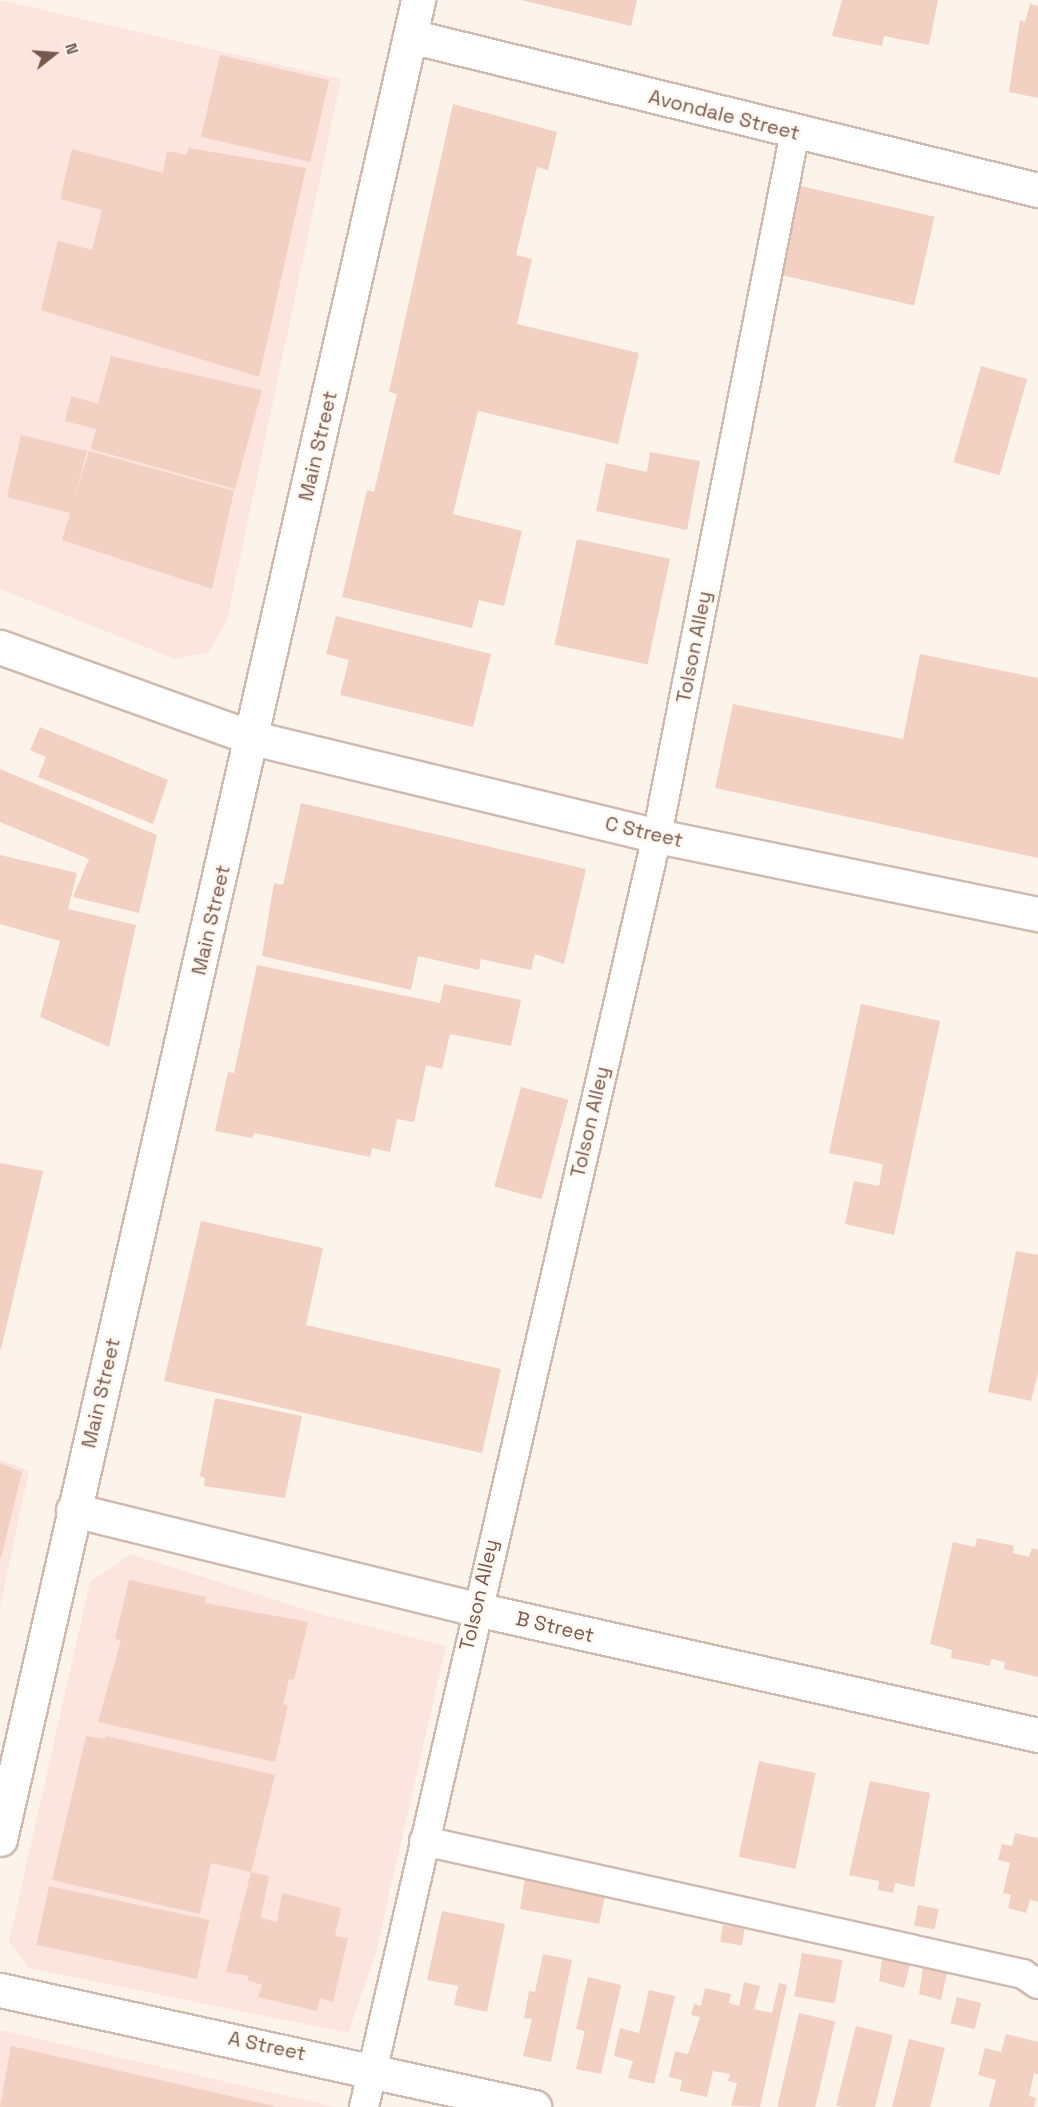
<!DOCTYPE html>
<html>
<head>
<meta charset="utf-8">
<style>
  body { margin:0 }
  #map { position:relative; width:1038px; height:2107px; overflow:hidden; background:#fcf4ea; font-family:"Space Grotesk",sans-serif }
  div>[style] { position:absolute }
  [style*='--x'] { left:calc(var(--x)*1px); top:calc(var(--y)*1px); width:calc(var(--w)*1px); rotate:calc(var(--a)*1deg) }
  .commercial>* { inset:0; background:#fce4df }
  .building>* { inset:0; background:#f2d0c2; transform-origin:0 0 }
  .roads { filter:drop-shadow(2px 0 #cfbaaf) drop-shadow(-2px 0 #cfbaaf) drop-shadow(0 2px #cfbaaf) drop-shadow(0 -2px #cfbaaf) }
  .lane>* { height:28px; margin:-14px; padding:0 14px; transform-origin:14px; border-radius:14px; background:#fff }
  .street>* { height:33px; margin:-16.5px; padding:0 16.5px; transform-origin:16.5px; border-radius:16.5px; background:#fff }
  .secondary>* { height:33px; margin:-16.5px; padding:0 16.5px; transform-origin:16.5px; border-radius:16.5px; background:#fff }
  span { translate:-50% -50%; white-space:nowrap; text-align:center; line-height:1.15; -webkit-text-stroke:5px #fff8f1; paint-order:stroke }
  .street-label { font-size:20px; color:#78584d }
  .north { position:absolute; left:24px; top:24px; width:60px; height:60px; -webkit-text-stroke:4px #fff8f1; paint-order:stroke; rotate:73deg; font-size:16px; font-weight:700; line-height:24px; text-align:center; color:#78584d }
  .north::after { content:''; display:block; margin:auto; width:21px; height:27px; background:#78584d; clip-path:polygon(50% 0,100% 100%,50% 72%,0 100%) }
</style>
</head>
<body>
<div id="map">
  <div class="commercial">
    <i style="clip-path:polygon(0 0,341px 79px,227px 620px,209px 652px,175px 659px,0 589px)"></i>
    <i style="clip-path:polygon(0 1459px,29px 1471px,0 1607px)"></i>
    <i style="clip-path:polygon(130px 1554px,323px 1615px,446px 1646px,376px 1952px,348px 2033px,29px 1968px,9px 1942px,90px 1582px)"></i>
    <i style="clip-path:polygon(0 2030px,336px 2107px,0 2107px)"></i>
  </div>
  <div class="building">
    <i style="clip-path:polygon(521px 0,637px 0,631px 26px)"></i>
    <i style="clip-path:polygon(842px 0,938px 0,929px 45px,884px 36px,882px 46px,832px 36px)"></i>
    <i style="clip-path:polygon(1030px 4px,1038px 6px,1038px 98px,1009px 92px,1020px 20px,1025px 22px)"></i>
    <i style="left:220px;top:55px;width:112px;height:84px;rotate:13deg"></i>
    <i style="clip-path:polygon(453px 104px,557px 132px,548px 170px,537px 167px,516px 255px,532px 259px,517px 324px,639px 353px,618px 444px,478px 411px,453px 514px,522px 531px,504px 606px,479px 600px,472px 628px,342px 597px,367px 490px,374px 492px,397px 394px,389px 392px)"></i>
    <i style="clip-path:polygon(189px 148px,306px 168px,259px 377px,41px 310px,58px 241px,92px 250px,102px 210px,60px 199px,72px 149px,163px 173px,167px 151px,186px 155px)"></i>
    <i style="left:801px;top:186px;width:137px;height:91px;rotate:13deg"></i>
    <i style="clip-path:polygon(111px 356px,262px 390px,235px 489px,91px 449px,96px 429px,65px 421px,71px 396px,98px 404px)"></i>
    <i style="left:981px;top:366px;width:48px;height:100px;rotate:16deg"></i>
    <i style="clip-path:polygon(21px 435px,87px 451px,73px 503px,89px 451px,234px 491px,212px 589px,62px 540px,70px 513px,7px 497px)"></i>
    <i style="clip-path:polygon(650px 452px,700px 461px,687px 530px,596px 511px,606px 463px,647px 472px)"></i>
    <i style="left:577px;top:539px;width:95px;height:108px;rotate:12deg"></i>
    <i style="clip-path:polygon(336px 616px,491px 654px,473px 727px,340px 695px,349px 660px,326px 654px)"></i>
    <i style="clip-path:polygon(920px 654px,1038px 678px,1038px 858px,715px 788px,733px 704px,903px 739px)"></i>
    <i style="clip-path:polygon(40px 727px,168px 780px,153px 824px,38px 777px,46px 757px,30px 750px)"></i>
    <i style="clip-path:polygon(0 769px,157px 835px,139px 913px,73px 897px,89px 859px,0 822px)"></i>
    <i style="clip-path:polygon(301px 803px,586px 869px,564px 964px,535px 954px,531px 970px,481px 959px,479px 970px,418px 956px,411px 990px,262px 956px,274px 883px,283px 885px)"></i>
    <i style="clip-path:polygon(0 855px,77px 873px,68px 909px,136px 925px,109px 1047px,40px 1017px,60px 941px,0 924px)"></i>
    <i style="clip-path:polygon(257px 965px,440px 1003px,444px 984px,521px 1000px,511px 1046px,450px 1034px,442px 1069px,426px 1065px,414px 1122px,397px 1119px,390px 1152px,372px 1148px,370px 1157px,254px 1133px,252px 1138px,215px 1131px,228px 1072px,234px 1073px)"></i>
    <i style="clip-path:polygon(861px 1004px,940px 1021px,894px 1235px,845px 1224px,854px 1181px,879px 1186px,883px 1164px,829px 1153px)"></i>
    <i style="left:521px;top:1087px;width:49px;height:103px;rotate:15deg"></i>
    <i style="clip-path:polygon(0 1163px,43px 1171px,1px 1349px,0 1349px)"></i>
    <i style="clip-path:polygon(201px 1221px,323px 1248px,306px 1325px,501px 1369px,482px 1453px,164px 1381px)"></i>
    <i style="clip-path:polygon(1016px 1251px,1038px 1255px,1038px 1373px,1031px 1401px,988px 1392px)"></i>
    <i style="clip-path:polygon(215px 1398px,302px 1416px,285px 1498px,204px 1486px,205px 1478px,200px 1476px)"></i>
    <i style="clip-path:polygon(0 1463px,22px 1472px,1px 1558px,0 1558px)"></i>
    <i style="clip-path:polygon(977px 1538px,1014px 1546px,1013px 1553px,1029px 1557px,1032px 1548px,1038px 1550px,1038px 1677px,1004px 1669px,1005px 1662px,991px 1659px,990px 1666px,951px 1658px,952px 1650px,930px 1644px,953px 1542px,975px 1547px)"></i>
    <i style="clip-path:polygon(129px 1580px,206px 1597px,205px 1603px,308px 1622px,294px 1680px,289px 1679px,283px 1704px,288px 1705px,275px 1762px,98px 1722px,121px 1640px,115px 1639px)"></i>
    <i style="clip-path:polygon(86px 1736px,105px 1739px,106px 1736px,275px 1775px,251px 1872px,211px 1863px,200px 1914px,52px 1880px)"></i>
    <i style="left:759px;top:1761px;width:58px;height:98px;rotate:12deg"></i>
    <i style="clip-path:polygon(870px 1781px,930px 1793px,914px 1887px,895px 1883px,893px 1893px,878px 1890px,879px 1881px,849px 1875px)"></i>
    <i style="clip-path:polygon(1015px 1833px,1038px 1838px,1038px 1902px,1030px 1900px,1026px 1913px,1008px 1908px,1011px 1895px,1003px 1893px,1010px 1863px,998px 1860px,1002px 1844px,1012px 1846px)"></i>
    <i style="clip-path:polygon(251px 1872px,269px 1876px,261px 1918px,277px 1922px,282px 1893px,341px 1908px,335px 1936px,348px 1938px,333px 2002px,320px 1998px,317px 2011px,258px 1997px,262px 1985px,247px 1980px,249px 1976px,226px 1972px)"></i>
    <i style="clip-path:polygon(526px 1872px,588px 1886px,587px 1893px,605px 1896px,599px 1924px,520px 1909px)"></i>
    <i style="left:49px;top:1886px;width:164px;height:60px;rotate:12deg"></i>
    <i style="left:918px;top:1905px;width:21px;height:21px;rotate:11deg"></i>
    <i style="clip-path:polygon(442px 1911px,505px 1924px,487px 2012px,454px 2005px,458px 1986px,427px 1980px)"></i>
    <i style="left:723px;top:1925px;width:22px;height:17px;rotate:10deg"></i>
    <i style="left:802px;top:1953px;width:41px;height:44px;rotate:10deg"></i>
    <i style="clip-path:polygon(543px 1954px,572px 1960px,551px 2062px,523px 2056px,532px 2019px,524px 2018px,529px 1991px,535px 1992px)"></i>
    <i style="clip-path:polygon(882px 1959px,910px 1965px,904px 1988px,879px 1981px)"></i>
    <i style="clip-path:polygon(923px 1967px,947px 1973px,941px 2000px,919px 1994px)"></i>
    <i style="clip-path:polygon(588px 1977px,621px 1985px,601px 2074px,576px 2069px,585px 2031px,576px 2029px)"></i>
    <i style="clip-path:polygon(744px 1982px,760px 1986px,754px 2009px,772px 2013px,779px 1983px,787px 1985px,760px 2107px,731px 2106px,737px 2083px,728px 2081px,730px 2074px,713px 2071px,707px 2097px,680px 2091px,682px 2080px,669px 2077px,675px 2051px,688px 2054px,700px 2017px,691px 2015px,694px 2004px,701px 2006px,705px 1988px,731px 1994px,729px 2003px,739px 2006px)"></i>
    <i style="clip-path:polygon(649px 1990px,675px 1996px,654px 2084px,628px 2078px,633px 2061px,614px 2056px,620px 2028px,639px 2033px)"></i>
    <i style="left:957px;top:1997px;width:25px;height:27px;rotate:14deg"></i>
    <i style="left:799px;top:2013px;width:37px;height:96px;rotate:13deg"></i>
    <i style="left:856px;top:2026px;width:38px;height:82px;rotate:14deg"></i>
    <i style="clip-path:polygon(1006px 2034px,1038px 2042px,1038px 2074px,1034px 2073px,1029px 2096px,1036px 2098px,1034px 2107px,989px 2107px,996px 2080px,978px 2075px,985px 2048px,1001px 2052px)"></i>
    <i style="left:909px;top:2039px;width:37px;height:70px;rotate:14deg"></i>
    <i style="clip-path:polygon(11px 2046px,274px 2106px,274px 2107px,0 2107px)"></i>
  </div>
  <div class="roads">
    <div class="lane">
      <i style="--x:424;--y:1841;--w:614;--a:12.52"></i>
      <i style="--x:1023;--y:1974;--w:18;--a:34"></i>
      <i style="--x:364;--y:2107;--w:1304;--a:-77.02"></i>
      <i style="--x:657;--y:836;--w:717;--a:-78.91"></i>
    </div>
    <div class="street">
      <i style="--x:410;--y:36;--w:647;--a:13.78"></i>
      <i style="--x:0;--y:647;--w:269;--a:19.8"></i>
      <i style="--x:253;--y:738;--w:416;--a:13.6"></i>
      <i style="--x:657;--y:836;--w:389;--a:11.6"></i>
      <i style="--x:73;--y:1510;--w:415;--a:13.8"></i>
      <i style="--x:476;--y:1609;--w:576;--a:12.64"></i>
      <i style="--x:0;--y:1990;--w:547;--a:12.36"></i>
    </div>
    <div class="secondary">
      <i style="--x:0;--y:1839;--w:1886;--a:-77.19"></i>
    </div>
  </div>
  <div class="street-label">
    <span style="left:724px;top:115px;rotate:14deg">Avondale Street</span>
    <span style="left:318px;top:446px;rotate:-77deg">Main Street</span>
    <span style="left:694px;top:647px;rotate:-79deg">Tolson Alley</span>
    <span style="left:644px;top:832px;rotate:13deg">C Street</span>
    <span style="left:211px;top:920px;rotate:-77deg">Main Street</span>
    <span style="left:590px;top:1122px;rotate:-77deg">Tolson Alley</span>
    <span style="left:101px;top:1393px;rotate:-77deg">Main Street</span>
    <span style="left:479px;top:1595px;rotate:-77deg">Tolson Alley</span>
    <span style="left:555px;top:1627px;rotate:13deg">B Street</span>
    <span style="left:267px;top:2046px;rotate:12deg">A Street</span>
  </div>
  <div class="north">N</div>
</div>
</body>
</html>
